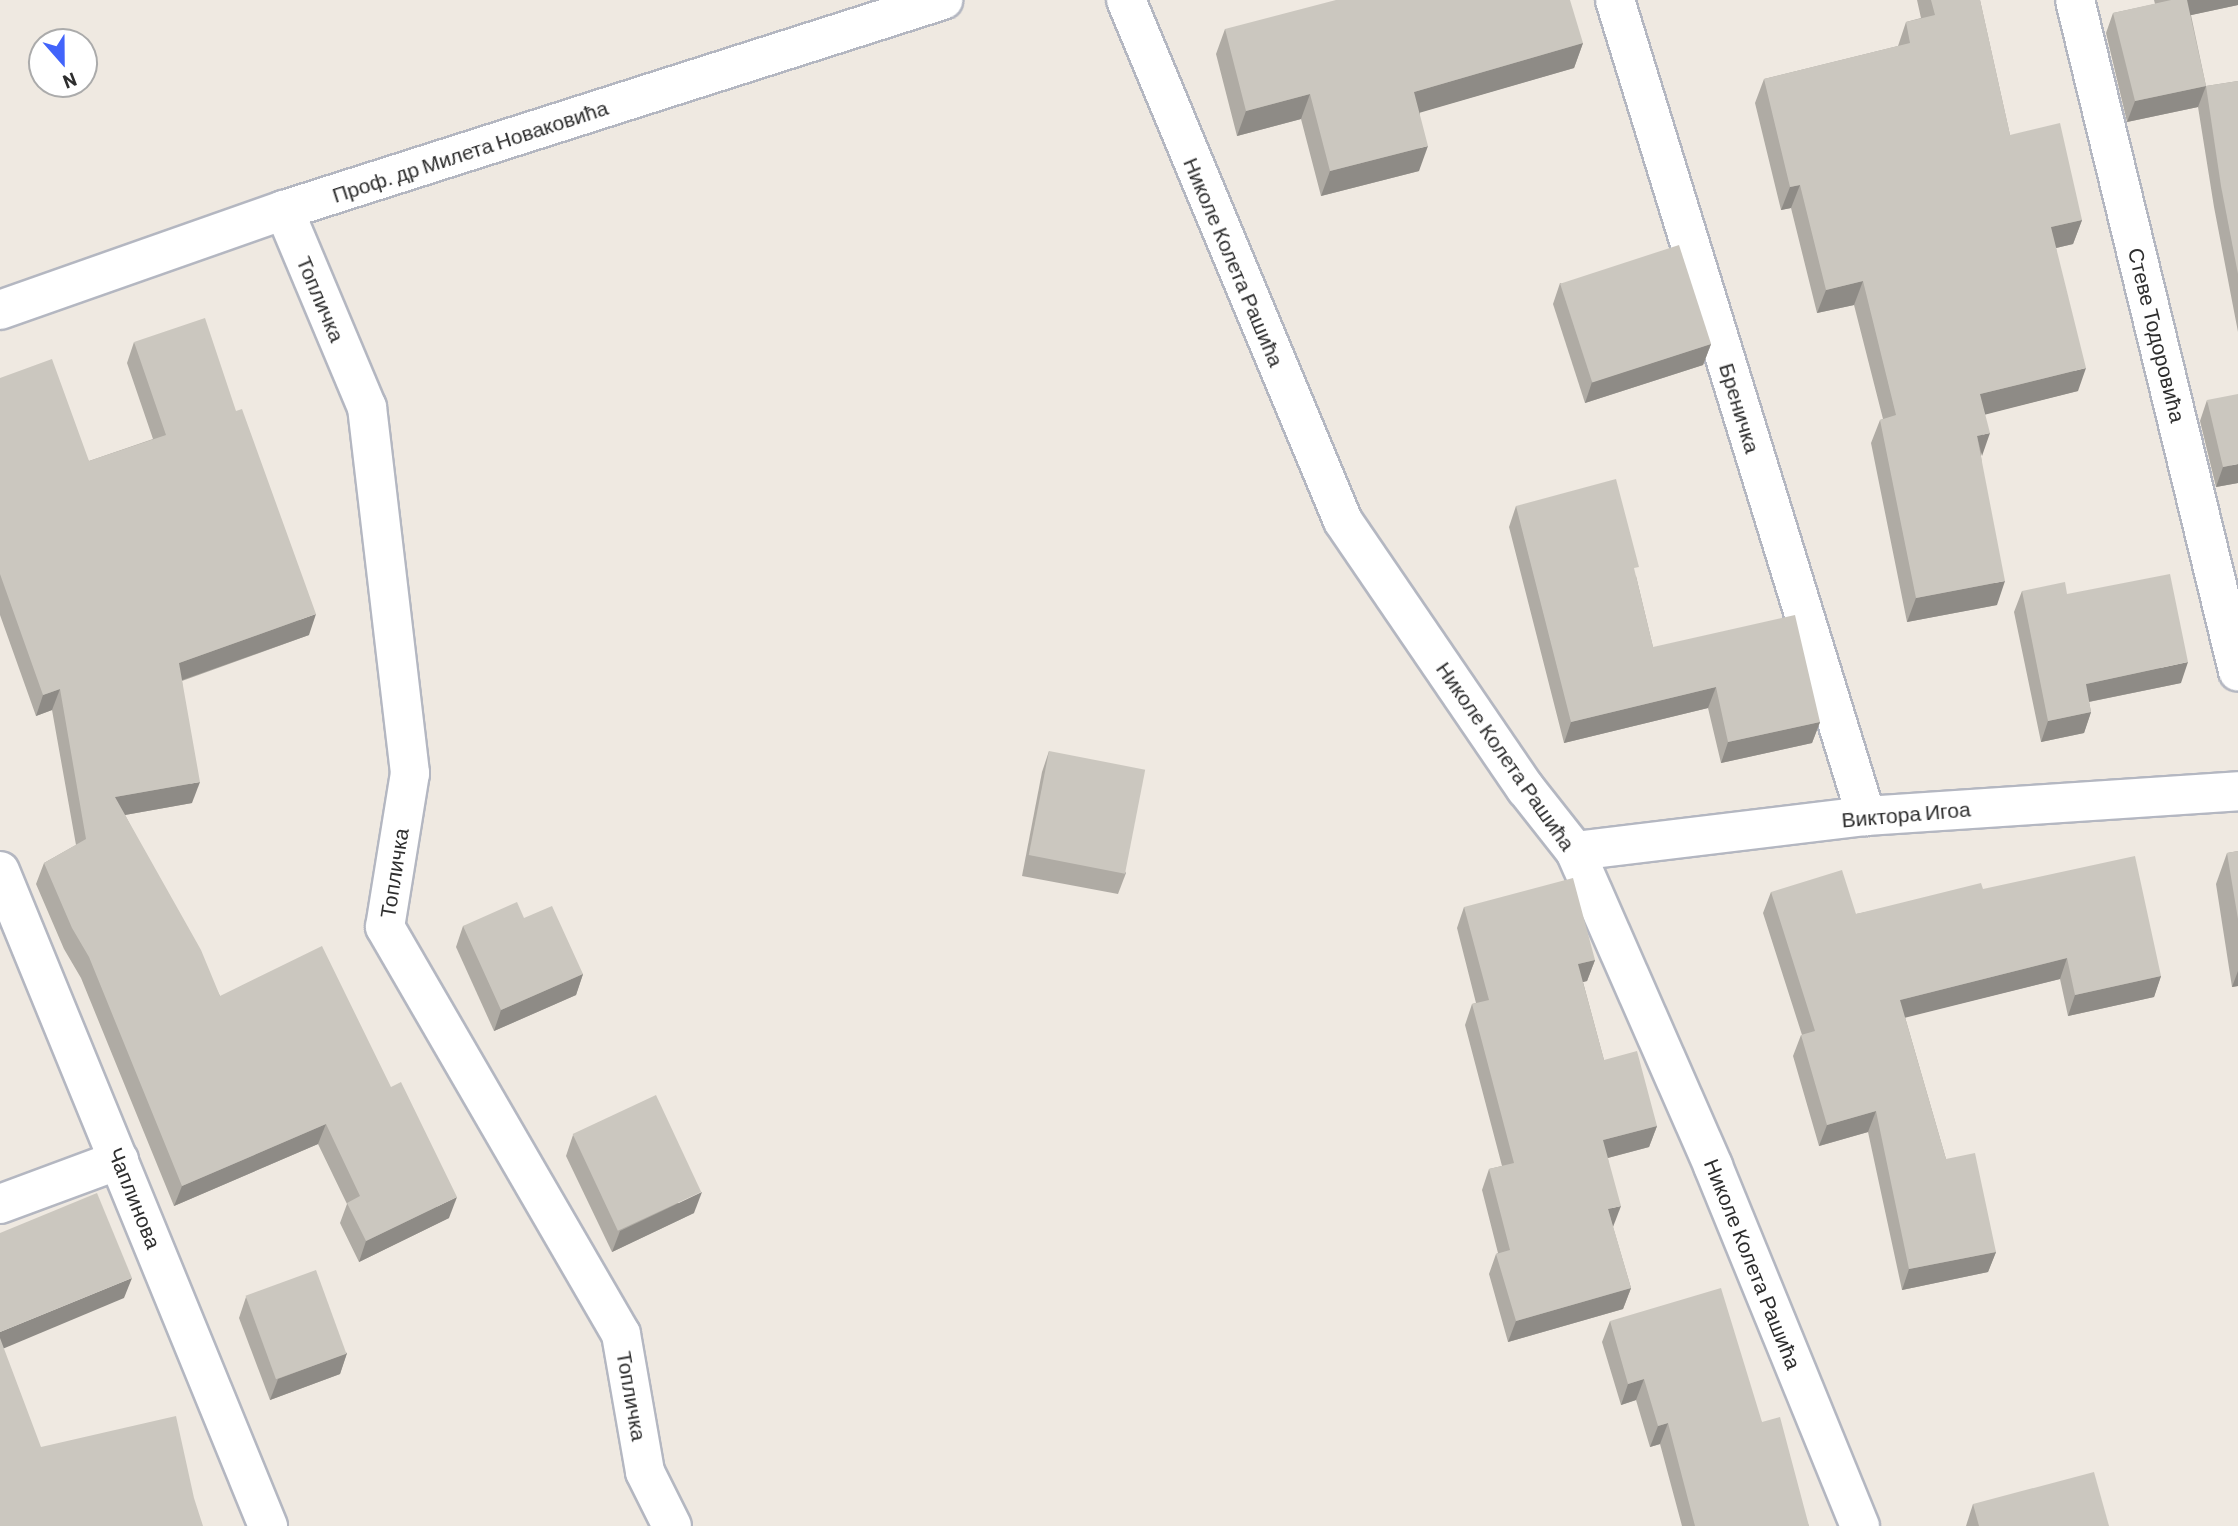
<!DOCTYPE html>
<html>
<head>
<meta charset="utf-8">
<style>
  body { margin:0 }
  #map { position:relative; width:2238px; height:1526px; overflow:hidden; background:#efe9e1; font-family:Barlow,sans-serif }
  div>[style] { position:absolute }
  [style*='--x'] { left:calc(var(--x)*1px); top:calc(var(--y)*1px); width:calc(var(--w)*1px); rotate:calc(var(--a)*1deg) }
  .roads { filter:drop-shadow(2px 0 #b4b7c1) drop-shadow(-2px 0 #b4b7c1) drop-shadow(0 2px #b4b7c1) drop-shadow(0 -2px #b4b7c1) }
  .minor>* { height:38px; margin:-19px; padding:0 19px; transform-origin:19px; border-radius:19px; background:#fff }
  .wall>* { inset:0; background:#afaba4 }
  .shaded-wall>* { inset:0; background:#8e8b86 }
  .building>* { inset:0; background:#cbc7bf; transform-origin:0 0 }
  span { translate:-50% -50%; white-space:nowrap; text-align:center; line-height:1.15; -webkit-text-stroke:5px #fff; paint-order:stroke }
  .street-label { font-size:21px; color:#2e2e2e }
  .north { position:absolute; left:28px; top:28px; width:70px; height:70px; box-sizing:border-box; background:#fff; border:2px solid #ababab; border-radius:50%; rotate:159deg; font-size:19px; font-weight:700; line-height:28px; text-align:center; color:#2e2e2e }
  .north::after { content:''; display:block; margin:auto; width:24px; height:32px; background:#4264fb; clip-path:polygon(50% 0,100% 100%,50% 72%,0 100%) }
</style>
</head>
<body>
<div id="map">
  <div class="roads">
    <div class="minor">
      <i style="--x:1126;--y:0;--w:564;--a:67.39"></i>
      <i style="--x:1343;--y:521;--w:325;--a:55.7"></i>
      <i style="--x:1526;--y:789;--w:79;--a:51.7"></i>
      <i style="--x:1575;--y:851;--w:344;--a:66.3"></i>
      <i style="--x:1713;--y:1166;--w:389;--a:67.8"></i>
      <i style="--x:1615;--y:0;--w:854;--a:72.9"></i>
      <i style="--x:2075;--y:0;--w:691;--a:76.35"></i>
      <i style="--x:284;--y:210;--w:214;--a:67.2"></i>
      <i style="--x:367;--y:407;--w:369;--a:83.3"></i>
      <i style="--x:410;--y:773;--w:156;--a:99.2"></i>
      <i style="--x:385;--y:927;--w:470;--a:59.9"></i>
      <i style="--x:621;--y:1334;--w:140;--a:80.1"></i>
      <i style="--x:645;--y:1472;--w:60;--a:63.4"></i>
      <i style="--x:0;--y:310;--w:301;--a:-19.4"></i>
      <i style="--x:284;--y:210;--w:692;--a:-17.68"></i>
      <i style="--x:1575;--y:851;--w:293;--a:-6.9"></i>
      <i style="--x:1866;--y:816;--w:373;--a:-3.8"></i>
      <i style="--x:0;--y:871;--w:708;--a:67.75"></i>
      <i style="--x:0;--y:1204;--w:127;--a:-20.3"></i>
    </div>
  </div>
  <div class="wall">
    <i style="clip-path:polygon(1917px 0,1980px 0,2010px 135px,2082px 220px,2073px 244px,2056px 248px,2078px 391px,1985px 414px,1981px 456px,1997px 605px,1907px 622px,1871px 443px,1880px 420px,1883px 419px,1854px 305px,1817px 313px,1791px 208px,1781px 210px,1755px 103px,1764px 79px,1898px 46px,1906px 22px,1921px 18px)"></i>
    <i style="clip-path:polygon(2154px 0,2238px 0,2238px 5px,2191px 15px,2206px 86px,2238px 81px,2238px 332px,2214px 207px,2198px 107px,2127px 122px,2106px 33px,2113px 13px,2155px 4px)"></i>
    <i style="clip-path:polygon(1225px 29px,1583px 43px,1574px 68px,1420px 112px,1419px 171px,1321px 196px,1301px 119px,1237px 136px,1216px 54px)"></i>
    <i style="clip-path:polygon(1560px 283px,1711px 344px,1703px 365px,1585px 403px,1553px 304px)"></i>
    <i style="clip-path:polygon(134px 342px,309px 635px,182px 681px,192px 803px,125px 815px,220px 996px,449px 1218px,359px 1262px,340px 1223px,347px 1204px,318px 1144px,174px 1206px,81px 978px,64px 949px,36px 884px,44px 863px,76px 845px,52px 710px,36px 716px,0 615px,0 378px,89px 461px,153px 439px,127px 363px)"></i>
    <i style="clip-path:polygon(2207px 400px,2238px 483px,2216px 487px,2200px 421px)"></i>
    <i style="clip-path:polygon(1516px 506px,1636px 576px,1653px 647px,1820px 722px,1812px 743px,1721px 763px,1708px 708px,1564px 743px,1509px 527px)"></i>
    <i style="clip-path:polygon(2022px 591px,2067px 594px,2181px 683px,2089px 702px,2091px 712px,2084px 733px,2041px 742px,2014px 612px)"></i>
    <i style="clip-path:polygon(1049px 751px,1126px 873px,1118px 894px,1022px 876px,1042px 772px)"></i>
    <i style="clip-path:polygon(2238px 851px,2238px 986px,2232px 987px,2216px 884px,2227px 853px)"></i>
    <i style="clip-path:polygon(1983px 889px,2161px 976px,2154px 997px,2068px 1016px,2060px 979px,1905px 1017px,1946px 1159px,1996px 1252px,1988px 1272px,1902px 1290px,1868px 1132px,1819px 1146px,1793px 1056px,1801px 1035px,1802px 1035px,1763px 913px,1771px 892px,1856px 914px)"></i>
    <i style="clip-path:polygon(1464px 907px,1595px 960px,1587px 981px,1583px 982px,1604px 1060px,1657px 1126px,1649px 1147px,1608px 1158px,1613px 1227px,1631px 1288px,1623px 1309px,1508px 1342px,1489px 1274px,1496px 1254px,1498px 1253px,1482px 1190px,1489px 1169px,1502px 1166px,1465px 1025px,1472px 1004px,1476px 1003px,1457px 928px)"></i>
    <i style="clip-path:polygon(524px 918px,583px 974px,576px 995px,494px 1031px,456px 947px,463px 926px)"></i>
    <i style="clip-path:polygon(573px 1135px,694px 1213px,612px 1252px,566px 1156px)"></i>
    <i style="clip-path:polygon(246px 1297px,347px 1353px,340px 1374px,270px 1400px,239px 1318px)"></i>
    <i style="clip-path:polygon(1610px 1321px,1762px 1422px,1809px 1526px,1682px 1526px,1660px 1444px,1650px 1447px,1636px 1400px,1621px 1405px,1602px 1342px)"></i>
    <i style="clip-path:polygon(1973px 1504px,2109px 1526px,1966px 1526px)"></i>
  </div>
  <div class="shaded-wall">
    <i style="clip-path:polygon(2171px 0,2238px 0,2238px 5px,2159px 22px)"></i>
    <i style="clip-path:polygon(1583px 43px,1574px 68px,1405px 117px,1414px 92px)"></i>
    <i style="clip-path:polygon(2206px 86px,2198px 107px,2127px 122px,2135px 101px)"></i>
    <i style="clip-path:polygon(1310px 94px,1301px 119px,1237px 136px,1246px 111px)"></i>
    <i style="clip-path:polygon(1428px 146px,1419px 171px,1321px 196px,1330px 171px)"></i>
    <i style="clip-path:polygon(1800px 185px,1791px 208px,1781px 210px,1790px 187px)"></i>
    <i style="clip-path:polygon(2082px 220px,2073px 244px,2043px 251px,2051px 227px)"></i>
    <i style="clip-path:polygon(1863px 281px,1854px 305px,1817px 313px,1826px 290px)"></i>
    <i style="clip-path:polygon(1711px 344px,1703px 365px,1585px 403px,1592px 382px)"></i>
    <i style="clip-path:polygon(2086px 368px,2078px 391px,1972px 418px,1980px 394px)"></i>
    <i style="clip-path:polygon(1990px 433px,1982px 456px,1977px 436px)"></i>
    <i style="clip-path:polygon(2238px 464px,2238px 483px,2216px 487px,2223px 467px)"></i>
    <i style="clip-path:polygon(2005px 581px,1997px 605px,1907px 622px,1916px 598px)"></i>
    <i style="clip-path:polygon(316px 614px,309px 635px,171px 684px,179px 663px)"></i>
    <i style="clip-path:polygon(2188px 662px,2181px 683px,2078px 704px,2086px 684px)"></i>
    <i style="clip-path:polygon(1716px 687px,1708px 708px,1564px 743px,1571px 722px)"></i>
    <i style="clip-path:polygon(60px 689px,52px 710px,36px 716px,43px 695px)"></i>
    <i style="clip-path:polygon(2091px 712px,2084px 733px,2041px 742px,2048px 721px)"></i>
    <i style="clip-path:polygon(1820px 722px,1812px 743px,1721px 763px,1728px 742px)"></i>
    <i style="clip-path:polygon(200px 782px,192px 803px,108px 818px,115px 797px)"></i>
    <i style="clip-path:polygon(2067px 958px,2060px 979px,1892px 1021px,1900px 1000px)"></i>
    <i style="clip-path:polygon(1595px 960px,1587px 981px,1571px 985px,1578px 964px)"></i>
    <i style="clip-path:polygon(2238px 971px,2238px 986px,2232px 987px)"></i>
    <i style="clip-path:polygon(583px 974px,576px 995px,494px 1031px,501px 1010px)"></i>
    <i style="clip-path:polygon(2161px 976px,2154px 997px,2068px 1016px,2075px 995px)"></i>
    <i style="clip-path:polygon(1876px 1111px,1868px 1132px,1819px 1146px,1827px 1125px)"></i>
    <i style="clip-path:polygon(326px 1124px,318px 1144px,174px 1206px,182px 1186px)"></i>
    <i style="clip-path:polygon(1657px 1126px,1649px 1147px,1596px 1161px,1603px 1140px)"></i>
    <i style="clip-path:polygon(702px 1192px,694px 1213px,612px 1252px,620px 1231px)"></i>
    <i style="clip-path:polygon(457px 1197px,449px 1218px,359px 1262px,366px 1241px)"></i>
    <i style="clip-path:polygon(1621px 1206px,1613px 1227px,1608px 1209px)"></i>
    <i style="clip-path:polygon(1996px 1252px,1988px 1272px,1902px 1290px,1909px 1269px)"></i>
    <i style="clip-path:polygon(132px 1278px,124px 1298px,0 1350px,0 1332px)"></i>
    <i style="clip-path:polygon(1631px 1288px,1623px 1309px,1508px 1342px,1516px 1321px)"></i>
    <i style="clip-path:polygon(347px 1353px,340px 1374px,270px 1400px,278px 1379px)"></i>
    <i style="clip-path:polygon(1644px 1379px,1636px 1400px,1621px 1405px,1628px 1384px)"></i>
    <i style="clip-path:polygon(1668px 1423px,1660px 1444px,1650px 1447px,1658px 1426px)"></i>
  </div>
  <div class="building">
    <i style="clip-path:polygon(1336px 0,1570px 0,1583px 43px,1414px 92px,1428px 146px,1330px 171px,1310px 94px,1246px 111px,1225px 29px)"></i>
    <i style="clip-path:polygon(1931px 0,1980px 0,2010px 135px,2060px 123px,2082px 220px,2051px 227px,2086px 368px,1980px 394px,1990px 433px,1977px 436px,2005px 581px,1916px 598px,1880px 420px,1896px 415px,1863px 281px,1826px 290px,1800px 185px,1790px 187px,1764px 79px,1910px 43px,1906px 22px,1935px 15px)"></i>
    <i style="clip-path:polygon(2171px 0,2187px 0,2206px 86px,2135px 101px,2113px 13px)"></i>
    <i style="clip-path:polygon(2238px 81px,2238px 274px,2221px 186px,2206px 86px)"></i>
    <i style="left:1679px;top:245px;width:104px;height:125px;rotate:72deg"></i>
    <i style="clip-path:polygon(205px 318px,236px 411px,242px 409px,316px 614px,179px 663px,200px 782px,115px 797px,201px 950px,220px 996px,322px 946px,391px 1087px,401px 1082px,457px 1197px,366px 1241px,347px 1203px,360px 1196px,326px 1124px,182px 1186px,89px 957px,72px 928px,44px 863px,86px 839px,60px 689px,43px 695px,0 574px,0 378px,52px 359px,89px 461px,166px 435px,134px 342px)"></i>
    <i style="clip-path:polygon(2238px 394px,2238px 464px,2223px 467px,2207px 400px)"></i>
    <i style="clip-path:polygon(1616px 479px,1639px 567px,1634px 568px,1653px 647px,1795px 615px,1820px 722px,1728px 742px,1716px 687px,1571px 722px,1516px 506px)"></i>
    <i style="clip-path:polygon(2170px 574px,2188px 662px,2086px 684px,2091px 712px,2048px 721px,2022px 591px,2065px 582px,2067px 594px)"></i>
    <i style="left:1049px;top:751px;width:98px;height:106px;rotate:11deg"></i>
    <i style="clip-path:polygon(2238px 851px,2238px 919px,2227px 853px)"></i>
    <i style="clip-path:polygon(2135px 856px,2161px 976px,2075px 995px,2067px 958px,1900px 1000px,1946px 1159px,1975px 1153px,1996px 1252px,1909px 1269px,1876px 1111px,1827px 1125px,1801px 1035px,1815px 1031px,1771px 892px,1842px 870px,1856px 914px,1981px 883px,1983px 889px)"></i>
    <i style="clip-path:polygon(1573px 878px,1595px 960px,1578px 964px,1604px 1060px,1637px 1051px,1657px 1126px,1603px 1140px,1621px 1206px,1608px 1209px,1631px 1288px,1516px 1321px,1496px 1254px,1510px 1250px,1489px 1169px,1514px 1163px,1472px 1004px,1489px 1000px,1464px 907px)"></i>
    <i style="clip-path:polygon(517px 902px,524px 918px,552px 906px,583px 974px,501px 1010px,463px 926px)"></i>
    <i style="left:656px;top:1095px;width:107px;height:92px;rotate:65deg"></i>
    <i style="clip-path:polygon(97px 1193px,132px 1278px,0 1332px,0 1233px)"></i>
    <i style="left:316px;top:1270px;width:89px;height:75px;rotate:70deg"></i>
    <i style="clip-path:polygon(1721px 1288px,1762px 1422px,1780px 1417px,1809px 1526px,1695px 1526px,1668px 1423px,1658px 1426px,1644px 1379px,1628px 1384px,1610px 1321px)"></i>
    <i style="clip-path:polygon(0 1338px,41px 1447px,176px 1416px,194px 1498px,203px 1526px,0 1526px)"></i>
    <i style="clip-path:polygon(2094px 1472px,2109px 1526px,1979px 1526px,1973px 1504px)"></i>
  </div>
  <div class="street-label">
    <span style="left:470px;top:151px;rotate:-18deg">Проф. др Милета Новаковића</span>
    <span style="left:1234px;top:262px;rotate:67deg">Николе Колета Рашића</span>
    <span style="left:321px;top:299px;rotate:67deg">Топличка</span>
    <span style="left:2157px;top:335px;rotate:76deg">Стеве Тодоровића</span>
    <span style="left:1740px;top:408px;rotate:73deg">Бреничка</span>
    <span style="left:1506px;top:756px;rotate:55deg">Николе Колета Рашића</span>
    <span style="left:1906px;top:814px;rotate:-5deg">Виктора Игоа</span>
    <span style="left:394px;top:873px;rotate:-81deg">Топличка</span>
    <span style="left:135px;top:1198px;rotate:68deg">Чаплинова</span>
    <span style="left:1753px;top:1264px;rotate:68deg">Николе Колета Рашића</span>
    <span style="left:632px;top:1396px;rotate:80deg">Топличка</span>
  </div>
  <div class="north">N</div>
</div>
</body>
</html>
